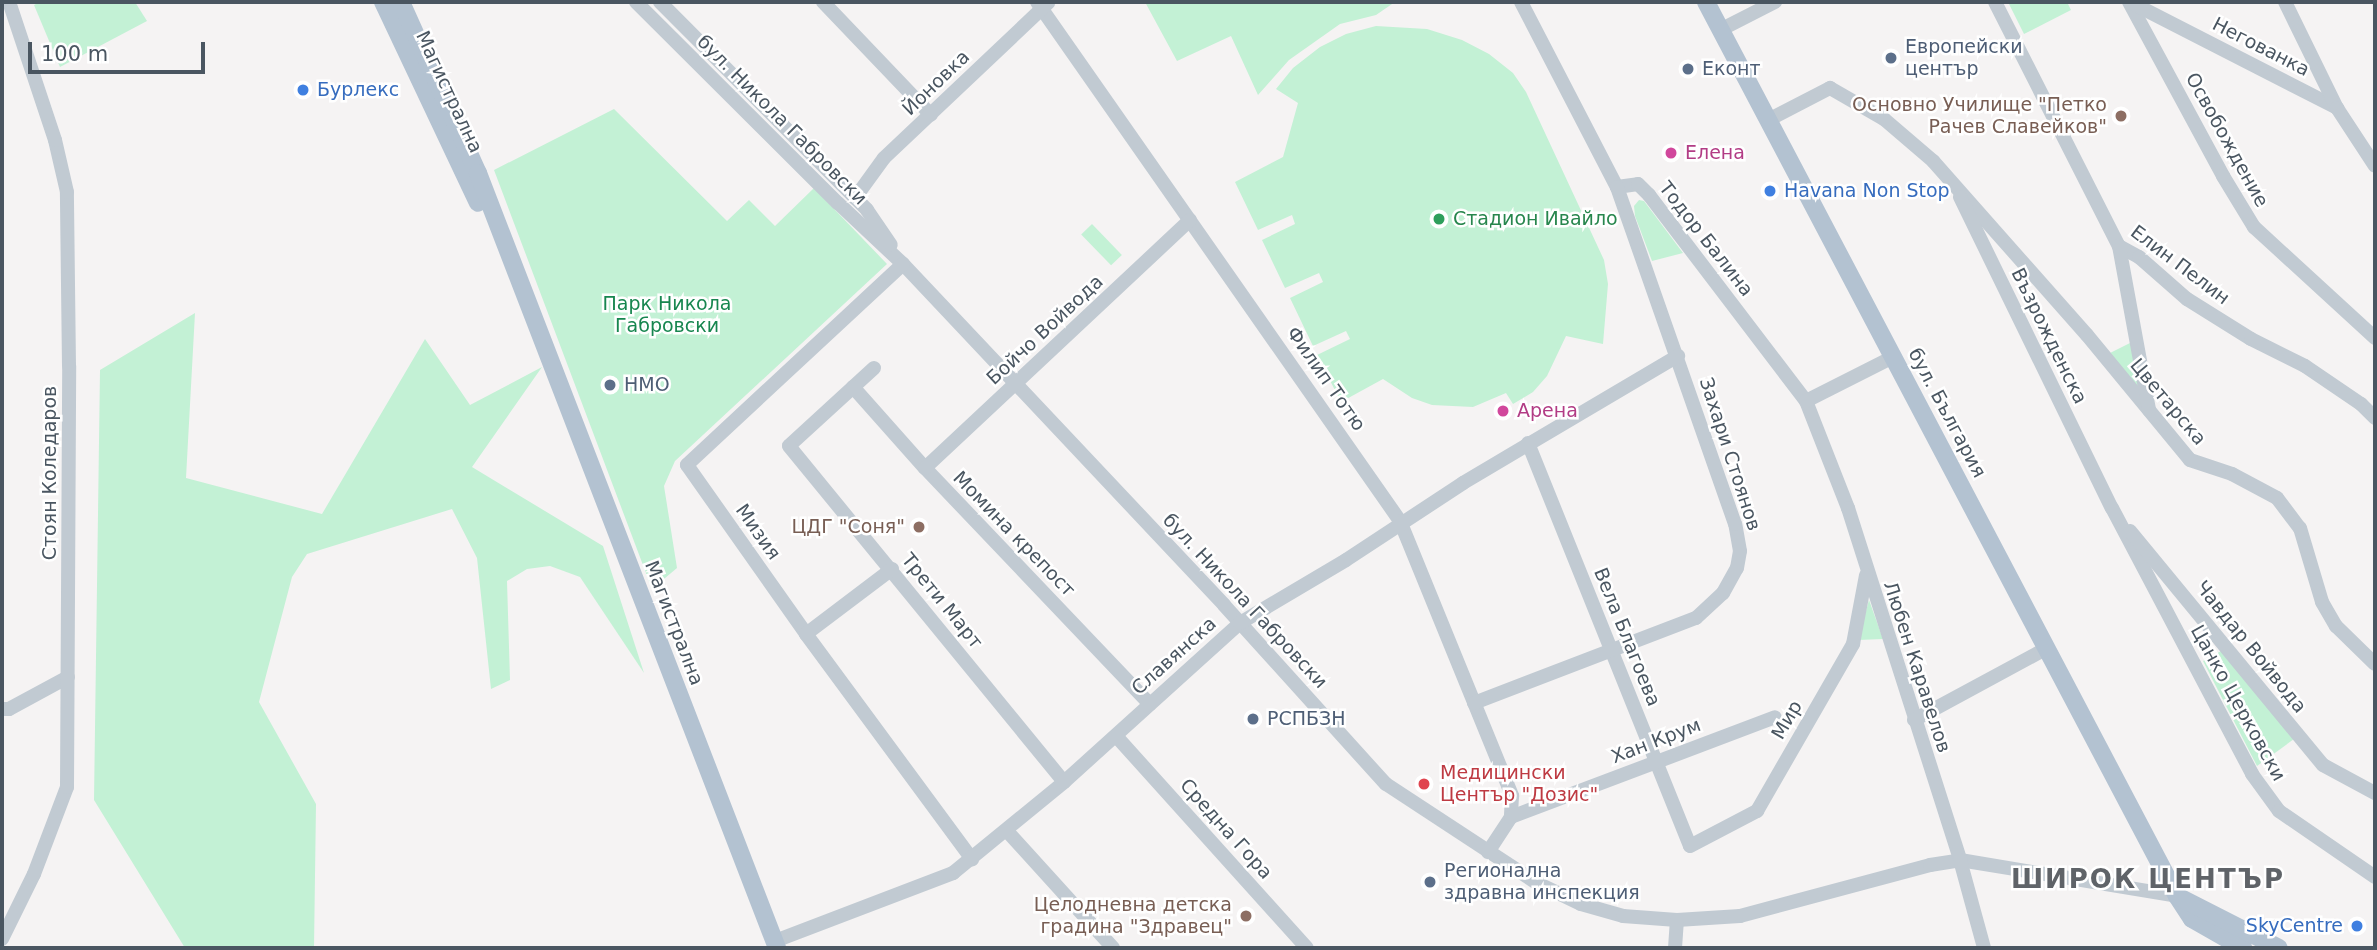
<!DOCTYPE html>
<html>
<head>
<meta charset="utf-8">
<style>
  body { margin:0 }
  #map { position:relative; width:2377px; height:950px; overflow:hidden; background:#f5f3f3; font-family:"DejaVu Sans",sans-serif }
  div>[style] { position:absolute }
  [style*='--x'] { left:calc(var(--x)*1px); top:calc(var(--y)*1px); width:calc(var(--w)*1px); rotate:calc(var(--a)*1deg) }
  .green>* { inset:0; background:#c3f1d5; transform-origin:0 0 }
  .minor>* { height:14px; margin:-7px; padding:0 7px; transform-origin:7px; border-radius:7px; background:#c1cad2 }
  .major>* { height:18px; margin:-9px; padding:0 9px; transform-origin:9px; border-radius:9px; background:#b3c2d1 }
  .dots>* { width:19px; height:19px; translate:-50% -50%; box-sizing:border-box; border:4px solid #fff; border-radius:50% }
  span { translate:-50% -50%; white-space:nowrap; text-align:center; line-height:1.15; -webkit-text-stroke:5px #fff; paint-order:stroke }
  .service-label { font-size:19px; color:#4e5e75 }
  .left { translate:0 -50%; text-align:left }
  .street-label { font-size:19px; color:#4a5661 }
  .shop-label { font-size:19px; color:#366cbe }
  .right { translate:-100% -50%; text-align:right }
  .education-label { font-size:19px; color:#785e54 }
  .hotel-label { font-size:19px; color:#b23c85 }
  .leisure-label { font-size:19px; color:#27864d }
  .park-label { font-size:19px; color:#17864f }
  .health-label { font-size:19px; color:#be3a42 }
  .district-label { font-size:26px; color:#5f6368; font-weight:700; letter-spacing:2px }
  .frame { position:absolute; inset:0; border:4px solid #4a5661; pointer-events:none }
  .scale { position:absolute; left:28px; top:42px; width:177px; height:32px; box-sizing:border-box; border:4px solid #4a5661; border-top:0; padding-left:9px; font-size:21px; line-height:24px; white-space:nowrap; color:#4a5661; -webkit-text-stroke:5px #fff; paint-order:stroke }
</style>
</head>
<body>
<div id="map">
  <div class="green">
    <i style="clip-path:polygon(40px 2px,135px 2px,147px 21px,60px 67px,34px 5px)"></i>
    <i style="clip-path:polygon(1145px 2px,1395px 2px,1376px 15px,1340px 24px,1289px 60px,1258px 95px,1231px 36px,1177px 61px)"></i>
    <i style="clip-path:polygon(2008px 2px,2067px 2px,2071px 10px,2024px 34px)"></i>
    <i style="clip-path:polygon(1376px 26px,1427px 29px,1462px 40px,1489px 54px,1513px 73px,1526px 92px,1604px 260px,1608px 284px,1603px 344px,1566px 336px,1547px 376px,1533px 392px,1513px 404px,1506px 393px,1473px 407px,1432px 405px,1412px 398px,1383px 379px,1341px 402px,1317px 355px,1350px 339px,1346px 331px,1313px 346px,1290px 298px,1323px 282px,1319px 273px,1285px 288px,1262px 240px,1295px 224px,1292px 215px,1258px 230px,1235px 182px,1283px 157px,1298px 103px,1276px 89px,1293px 68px,1320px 47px,1346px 34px)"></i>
    <i style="clip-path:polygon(614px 109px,727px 221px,749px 200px,775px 226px,814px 188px,887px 264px,675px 461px,664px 486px,677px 568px,652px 589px,494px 170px)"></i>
    <i style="clip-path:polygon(1639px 200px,1644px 201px,1683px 253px,1652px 261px,1635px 216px,1634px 206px)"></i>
    <i style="left:1092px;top:224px;width:43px;height:15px;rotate:46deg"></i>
    <i style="clip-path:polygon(195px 313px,186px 478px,322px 514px,425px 339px,470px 405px,542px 367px,472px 467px,603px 546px,644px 673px,580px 577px,550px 566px,527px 569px,507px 581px,510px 680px,491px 689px,477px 558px,452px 509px,307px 554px,292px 577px,259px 702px,316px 804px,314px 948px,185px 948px,94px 800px,100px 370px)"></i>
    <i style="clip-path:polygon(2134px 341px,2146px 403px,2106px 355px)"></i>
    <i style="clip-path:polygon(1869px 600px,1883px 639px,1858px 640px)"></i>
    <i style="clip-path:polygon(2221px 651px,2294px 739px,2257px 766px,2203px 661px)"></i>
  </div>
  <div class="minor">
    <i style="--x:636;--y:2;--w:285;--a:44.9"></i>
    <i style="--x:838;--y:203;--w:89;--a:43.2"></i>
    <i style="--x:903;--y:264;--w:468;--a:46.7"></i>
    <i style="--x:1224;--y:605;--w:241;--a:47.9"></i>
    <i style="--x:1386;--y:784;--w:181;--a:33.3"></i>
    <i style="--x:1537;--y:883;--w:49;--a:25.5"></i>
    <i style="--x:1581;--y:904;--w:44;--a:15.9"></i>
    <i style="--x:1623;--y:916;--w:54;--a:4.2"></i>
    <i style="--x:1677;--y:920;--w:63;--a:-3.6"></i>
    <i style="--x:1740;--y:916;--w:197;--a:-15"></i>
    <i style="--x:1930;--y:865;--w:30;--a:-9"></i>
    <i style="--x:1960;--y:860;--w:220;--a:9.4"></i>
    <i style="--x:660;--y:2;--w:293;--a:45.1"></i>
    <i style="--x:867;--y:210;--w:42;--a:55.6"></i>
    <i style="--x:823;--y:2;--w:156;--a:46.3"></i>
    <i style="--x:1037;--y:2;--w:633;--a:55.03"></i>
    <i style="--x:1400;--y:521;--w:297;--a:67.8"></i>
    <i style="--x:1512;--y:796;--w:21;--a:93"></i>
    <i style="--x:1511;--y:817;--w:42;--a:123.3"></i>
    <i style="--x:1521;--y:2;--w:208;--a:62.6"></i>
    <i style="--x:1617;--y:187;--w:21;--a:-8"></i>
    <i style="--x:1638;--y:184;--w:16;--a:45"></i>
    <i style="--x:1649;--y:195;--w:259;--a:52.7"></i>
    <i style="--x:1806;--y:401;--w:115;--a:68.6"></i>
    <i style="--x:1848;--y:508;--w:369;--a:72.3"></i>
    <i style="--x:1960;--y:860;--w:91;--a:74.7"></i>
    <i style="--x:1995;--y:2;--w:274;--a:63.1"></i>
    <i style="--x:2119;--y:246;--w:23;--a:29"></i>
    <i style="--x:2139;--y:257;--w:64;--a:41.2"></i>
    <i style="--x:2187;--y:299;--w:75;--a:32"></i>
    <i style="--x:2251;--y:339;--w:60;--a:26.6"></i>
    <i style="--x:2305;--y:366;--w:68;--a:34.2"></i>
    <i style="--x:2361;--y:404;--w:20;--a:45"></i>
    <i style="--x:2129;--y:2;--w:198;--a:61.6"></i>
    <i style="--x:2223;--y:176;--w:60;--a:58.7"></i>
    <i style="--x:2254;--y:227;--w:164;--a:42.5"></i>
    <i style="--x:2130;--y:2;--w:233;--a:27.1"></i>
    <i style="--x:2285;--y:2;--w:118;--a:63.9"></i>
    <i style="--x:2337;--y:108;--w:69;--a:56.8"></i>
    <i style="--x:1720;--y:30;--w:62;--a:-27"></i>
    <i style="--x:1768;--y:120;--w:70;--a:-27.3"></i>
    <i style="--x:1830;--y:88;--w:62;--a:29.9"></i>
    <i style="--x:1884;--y:119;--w:65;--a:40.6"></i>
    <i style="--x:1933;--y:161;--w:232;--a:48.5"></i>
    <i style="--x:2087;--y:335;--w:162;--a:50.5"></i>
    <i style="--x:2190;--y:460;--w:44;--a:18.4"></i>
    <i style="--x:2232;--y:474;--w:51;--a:28.1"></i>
    <i style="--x:2277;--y:498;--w:38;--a:53"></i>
    <i style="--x:2300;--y:528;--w:77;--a:73.4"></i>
    <i style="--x:2322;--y:602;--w:28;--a:60"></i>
    <i style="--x:2336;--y:626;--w:54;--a:44.3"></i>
    <i style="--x:1960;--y:197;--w:346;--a:64"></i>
    <i style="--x:2112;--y:508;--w:301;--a:62.2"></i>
    <i style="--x:2252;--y:774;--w:46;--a:53.9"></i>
    <i style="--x:2279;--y:811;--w:116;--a:34.5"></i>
    <i style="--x:855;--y:198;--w:49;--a:-54.1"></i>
    <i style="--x:884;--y:158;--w:226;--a:-43.4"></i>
    <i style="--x:2119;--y:246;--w:167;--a:79.6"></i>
    <i style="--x:903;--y:264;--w:295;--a:137.1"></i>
    <i style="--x:687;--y:465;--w:207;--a:54.8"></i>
    <i style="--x:806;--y:634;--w:280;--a:53.6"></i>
    <i style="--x:874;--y:368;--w:115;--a:137.5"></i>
    <i style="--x:789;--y:446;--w:434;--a:50.7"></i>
    <i style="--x:853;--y:387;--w:108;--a:48.4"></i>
    <i style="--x:925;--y:468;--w:326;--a:46.4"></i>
    <i style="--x:1806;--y:401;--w:97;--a:-26.8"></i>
    <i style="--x:1528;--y:443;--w:434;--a:68.1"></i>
    <i style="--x:1690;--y:846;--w:76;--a:-27.6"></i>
    <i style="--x:1757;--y:811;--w:193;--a:-60.1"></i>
    <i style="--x:1853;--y:644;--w:70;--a:-79.3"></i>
    <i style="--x:925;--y:468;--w:363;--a:-43.1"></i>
    <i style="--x:2130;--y:531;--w:303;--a:50.5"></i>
    <i style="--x:2323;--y:765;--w:59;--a:28.3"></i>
    <i style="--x:806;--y:634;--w:108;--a:-37.1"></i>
    <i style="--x:1474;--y:703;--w:238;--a:-21"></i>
    <i style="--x:1696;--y:618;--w:37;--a:-43"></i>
    <i style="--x:1723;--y:593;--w:29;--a:-61"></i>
    <i style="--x:1737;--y:568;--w:17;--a:-80"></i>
    <i style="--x:1740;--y:551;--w:27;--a:-100"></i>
    <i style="--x:1735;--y:524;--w:357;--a:-109.3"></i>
    <i style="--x:2;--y:709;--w:7;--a:0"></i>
    <i style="--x:9;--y:709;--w:67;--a:-28.5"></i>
    <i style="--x:1914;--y:720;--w:151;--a:-28.4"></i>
    <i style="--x:1116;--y:736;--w:285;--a:48"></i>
    <i style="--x:1511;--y:817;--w:282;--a:-20.7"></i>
    <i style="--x:1007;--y:831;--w:158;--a:47.8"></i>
    <i style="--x:2;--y:939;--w:72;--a:-63.8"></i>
    <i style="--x:34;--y:874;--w:93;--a:-69.2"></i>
    <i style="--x:67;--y:787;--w:421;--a:-89.7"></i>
    <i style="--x:69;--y:366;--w:174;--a:-90.7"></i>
    <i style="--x:67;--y:192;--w:53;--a:-103"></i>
    <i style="--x:55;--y:140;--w:145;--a:-108.4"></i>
    <i style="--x:775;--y:941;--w:191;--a:-20.9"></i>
    <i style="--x:953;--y:873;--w:144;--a:-39.3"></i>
    <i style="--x:1064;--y:782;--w:237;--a:-42.1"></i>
    <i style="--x:1240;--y:623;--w:123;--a:-30.7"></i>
    <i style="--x:1346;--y:560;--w:140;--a:-33.3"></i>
    <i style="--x:1463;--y:483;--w:250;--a:-30.6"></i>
    <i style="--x:1675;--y:948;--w:28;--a:-86"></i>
  </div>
  <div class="major">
    <i style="--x:383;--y:2;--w:222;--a:64.7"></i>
    <i style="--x:401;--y:2;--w:188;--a:65.8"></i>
    <i style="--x:478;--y:173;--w:831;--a:68.9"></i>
    <i style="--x:1706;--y:2;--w:1010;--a:62.22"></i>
    <i style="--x:2177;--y:896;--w:27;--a:57"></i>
    <i style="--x:2192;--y:919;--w:59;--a:29.6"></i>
    <i style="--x:2177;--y:896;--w:114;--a:27"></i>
  </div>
  <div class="dots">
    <i style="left:1891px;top:58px;background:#5c6f8a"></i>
    <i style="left:1688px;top:69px;background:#5c6f8a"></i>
    <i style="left:303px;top:90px;background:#3f7fe0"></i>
    <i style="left:2121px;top:116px;background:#8d6e63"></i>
    <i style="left:1671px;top:153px;background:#d1479c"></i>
    <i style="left:1770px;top:191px;background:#3f7fe0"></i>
    <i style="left:1439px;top:219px;background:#2e9e5b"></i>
    <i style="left:610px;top:385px;background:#5c6f8a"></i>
    <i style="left:1503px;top:411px;background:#d1479c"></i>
    <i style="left:919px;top:527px;background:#8d6e63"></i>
    <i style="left:1253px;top:719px;background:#5c6f8a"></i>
    <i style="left:1424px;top:784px;background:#e0444e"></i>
    <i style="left:1430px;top:882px;background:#5c6f8a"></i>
    <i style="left:1246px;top:916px;background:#8d6e63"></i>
    <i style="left:2357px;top:926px;background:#3f7fe0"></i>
  </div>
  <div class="service-label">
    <span class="left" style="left:1905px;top:58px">Европейски<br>център</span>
    <span class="left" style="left:1702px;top:69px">Еконт</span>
    <span class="left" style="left:624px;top:385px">HMO</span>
    <span class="left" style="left:1267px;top:719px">РСПБЗН</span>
    <span class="left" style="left:1444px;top:882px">Регионална<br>здравна инспекция</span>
  </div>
  <div class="street-label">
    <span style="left:2261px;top:47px;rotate:27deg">Негованка</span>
    <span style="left:936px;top:83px;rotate:-44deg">Йоновка</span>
    <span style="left:449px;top:92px;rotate:65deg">Магистрална</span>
    <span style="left:782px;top:120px;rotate:45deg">бул. Никола Габровски</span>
    <span style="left:2227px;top:140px;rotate:61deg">Освобождение</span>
    <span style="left:1706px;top:239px;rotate:52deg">Тодор Балина</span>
    <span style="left:2180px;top:265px;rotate:37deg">Елин Пелин</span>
    <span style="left:1045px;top:330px;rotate:-43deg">Бойчо Войвода</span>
    <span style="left:2049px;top:336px;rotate:64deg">Възрожденска</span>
    <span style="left:1326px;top:379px;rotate:55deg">Филип Тотю</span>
    <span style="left:2168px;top:402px;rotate:50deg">Цветарска</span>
    <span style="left:1947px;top:413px;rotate:62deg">бул. България</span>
    <span style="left:1730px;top:454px;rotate:72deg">Захари Стоянов</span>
    <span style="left:50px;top:473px;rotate:-90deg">Стоян Коледаров</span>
    <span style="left:758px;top:532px;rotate:55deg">Мизия</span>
    <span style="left:1014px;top:534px;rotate:46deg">Момина крепост</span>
    <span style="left:942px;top:601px;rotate:51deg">Трети Март</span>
    <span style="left:1245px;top:601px;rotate:47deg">бул. Никола Габровски</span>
    <span style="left:674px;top:623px;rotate:69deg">Магистрална</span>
    <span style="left:1627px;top:637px;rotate:68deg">Вела Благоева</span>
    <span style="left:2251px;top:647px;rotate:51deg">Чавдар Войвода</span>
    <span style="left:1174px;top:656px;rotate:-42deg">Славянска</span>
    <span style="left:1917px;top:667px;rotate:72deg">Любен Каравелов</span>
    <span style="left:2238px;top:703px;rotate:61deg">Цанко Церковски</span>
    <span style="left:1787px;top:720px;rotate:-60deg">Мир</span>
    <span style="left:1656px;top:741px;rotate:-21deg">Хан Крум</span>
    <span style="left:1226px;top:829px;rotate:48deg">Средна Гора</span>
  </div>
  <div class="shop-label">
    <span class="left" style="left:317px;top:90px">Бурлекс</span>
    <span class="left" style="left:1784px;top:191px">Havana Non Stop</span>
    <span class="right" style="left:2343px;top:926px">SkyCentre</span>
  </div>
  <div class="education-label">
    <span class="right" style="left:2107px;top:116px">Основно Училище "Петко<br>Рачев Славейков"</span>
    <span class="right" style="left:905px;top:527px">ЦДГ "Соня"</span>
    <span class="right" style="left:1232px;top:916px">Целодневна детска<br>градина "Здравец"</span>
  </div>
  <div class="hotel-label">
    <span class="left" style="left:1685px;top:153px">Елена</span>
    <span class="left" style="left:1517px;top:411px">Арена</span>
  </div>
  <div class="leisure-label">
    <span class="left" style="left:1453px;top:219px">Стадион Ивайло</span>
  </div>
  <div class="park-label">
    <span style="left:667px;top:315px">Парк Никола<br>Габровски</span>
  </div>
  <div class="health-label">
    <span class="left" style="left:1440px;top:784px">Медицински<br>Център "Дозис"</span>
  </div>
  <div class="district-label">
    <span style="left:2148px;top:880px">ШИРОК ЦЕНТЪР</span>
  </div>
  <div class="frame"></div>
  <div class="scale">100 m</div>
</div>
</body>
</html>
